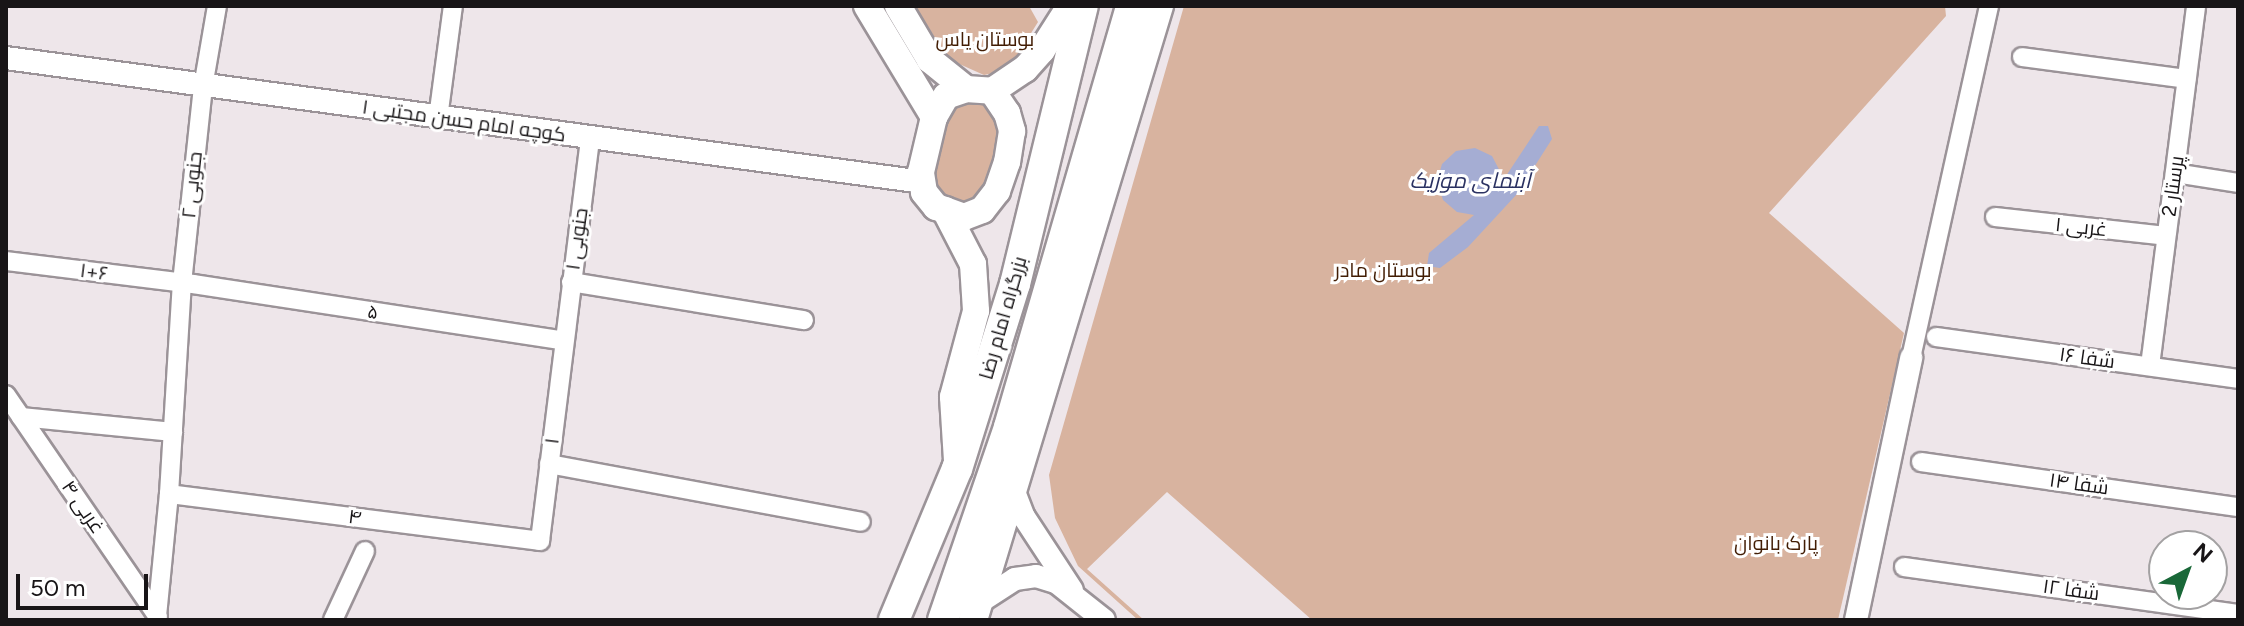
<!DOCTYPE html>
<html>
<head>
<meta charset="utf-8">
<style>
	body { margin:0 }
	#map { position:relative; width:2244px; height:626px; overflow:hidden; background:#eee6ea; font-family:Figtree,Cairo,sans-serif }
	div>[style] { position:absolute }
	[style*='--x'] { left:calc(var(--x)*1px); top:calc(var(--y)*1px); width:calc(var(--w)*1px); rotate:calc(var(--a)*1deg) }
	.green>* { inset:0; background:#d8b39f }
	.water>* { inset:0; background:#a5add3 }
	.roads { filter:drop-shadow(2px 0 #9b9398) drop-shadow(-2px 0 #9b9398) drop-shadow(0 2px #9b9398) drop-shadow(0 -2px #9b9398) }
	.minor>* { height:18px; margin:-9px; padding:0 9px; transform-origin:9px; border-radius:9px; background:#fff }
	.tertiary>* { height:22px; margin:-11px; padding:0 11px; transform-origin:11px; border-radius:11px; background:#fff }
	.secondary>* { height:26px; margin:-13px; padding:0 13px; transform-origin:13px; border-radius:13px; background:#fff }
	.primary>* { height:28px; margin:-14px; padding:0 14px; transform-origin:14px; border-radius:14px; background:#fff }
	.trunk>* { height:30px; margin:-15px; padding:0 15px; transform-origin:15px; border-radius:15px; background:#fff }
	span { translate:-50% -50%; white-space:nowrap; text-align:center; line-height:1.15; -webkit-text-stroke:6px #fff; paint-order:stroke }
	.park-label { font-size:20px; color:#421d04 }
	.street-label { font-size:20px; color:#181517 }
	.water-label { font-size:22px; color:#2b3262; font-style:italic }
	.frame { position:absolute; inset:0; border:8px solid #181517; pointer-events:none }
	.north { position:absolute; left:2148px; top:530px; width:80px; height:80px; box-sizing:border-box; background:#fff; border:2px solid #a3a1a2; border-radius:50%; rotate:41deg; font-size:22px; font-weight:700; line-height:32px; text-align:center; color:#181517 }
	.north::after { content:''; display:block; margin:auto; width:28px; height:36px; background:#196838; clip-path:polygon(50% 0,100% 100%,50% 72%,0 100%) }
	.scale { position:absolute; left:16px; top:574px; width:132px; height:36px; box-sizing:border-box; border:4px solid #181517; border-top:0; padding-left:10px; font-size:24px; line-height:28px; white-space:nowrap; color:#181517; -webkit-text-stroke:6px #fff; paint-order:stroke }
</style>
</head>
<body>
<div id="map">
	<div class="green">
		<i style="clip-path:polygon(915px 6px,1029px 6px,1038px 22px,1008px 70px,984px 75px,948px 59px)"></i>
		<i style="clip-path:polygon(1184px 6px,1945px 6px,1946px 16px,1769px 213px,1904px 333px,1838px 620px,1312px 620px,1167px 492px,1087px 569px,1144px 620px,1138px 620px,1078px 566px,1055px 518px,1049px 475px)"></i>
		<i style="clip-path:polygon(968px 101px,984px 103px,994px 119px,997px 132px,994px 159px,985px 184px,973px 198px,964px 202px,945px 195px,938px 186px,935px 173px,946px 123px,956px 107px)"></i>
	</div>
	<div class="water">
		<i style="clip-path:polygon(1539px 126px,1548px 126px,1552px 139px,1517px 194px,1468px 247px,1440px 268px,1427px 266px,1429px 253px,1474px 215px,1457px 212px,1443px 200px,1437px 181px,1442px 164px,1456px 151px,1475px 148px,1492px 156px,1504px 179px)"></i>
	</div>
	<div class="roads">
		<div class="minor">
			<i style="--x:2022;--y:57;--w:166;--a:7.6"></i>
			<i style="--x:438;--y:118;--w:113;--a:-82.4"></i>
			<i style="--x:2175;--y:173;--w:64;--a:9"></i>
			<i style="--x:1995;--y:217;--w:172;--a:6.3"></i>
			<i style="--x:6;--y:261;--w:188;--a:7"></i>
			<i style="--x:193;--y:284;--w:375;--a:8.7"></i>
			<i style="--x:571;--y:282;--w:236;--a:9.3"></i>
			<i style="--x:1936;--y:337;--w:305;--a:7.9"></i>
			<i style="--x:1911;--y:358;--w:361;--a:-77.5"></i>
			<i style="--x:2150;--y:366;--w:363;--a:-82.7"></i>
			<i style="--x:6;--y:395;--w:269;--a:55.6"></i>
			<i style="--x:21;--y:417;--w:153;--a:5.6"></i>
			<i style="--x:1921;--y:462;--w:320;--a:8.1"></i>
			<i style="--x:549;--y:464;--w:317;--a:10.5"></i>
			<i style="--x:169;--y:494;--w:374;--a:7.2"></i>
			<i style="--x:540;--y:541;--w:406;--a:-82.9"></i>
			<i style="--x:1904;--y:567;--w:337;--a:8"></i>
			<i style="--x:157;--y:616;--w:123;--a:-84.4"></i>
			<i style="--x:169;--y:494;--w:211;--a:-86.5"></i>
			<i style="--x:182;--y:283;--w:197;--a:-83.9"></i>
			<i style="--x:203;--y:87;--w:82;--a:-80.2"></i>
			<i style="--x:333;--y:620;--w:76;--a:-65.1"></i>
		</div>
		<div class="tertiary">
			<i style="--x:6;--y:58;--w:925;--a:7.7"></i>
			<i style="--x:1013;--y:489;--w:30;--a:69"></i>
			<i style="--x:1024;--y:517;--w:87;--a:56.7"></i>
			<i style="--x:981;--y:601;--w:40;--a:-32.9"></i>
			<i style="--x:1015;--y:579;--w:21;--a:-8"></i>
			<i style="--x:1036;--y:576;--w:21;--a:17"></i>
			<i style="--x:1056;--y:582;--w:61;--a:38.4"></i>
			<i style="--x:1856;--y:620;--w:268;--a:-78.1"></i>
		</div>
		<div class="secondary">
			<i style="--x:867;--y:6;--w:130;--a:58.9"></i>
			<i style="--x:898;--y:6;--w:63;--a:59.3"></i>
			<i style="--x:930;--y:60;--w:46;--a:38.9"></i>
			<i style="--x:966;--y:89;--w:26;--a:4"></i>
			<i style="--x:992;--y:91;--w:27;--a:56"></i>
			<i style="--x:1007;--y:113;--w:19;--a:74"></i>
			<i style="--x:1012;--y:131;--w:31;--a:99"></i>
			<i style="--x:1007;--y:162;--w:31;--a:109"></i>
			<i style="--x:997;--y:191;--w:24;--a:128"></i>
			<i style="--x:982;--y:210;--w:19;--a:159"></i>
			<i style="--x:964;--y:217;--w:30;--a:-160"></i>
			<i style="--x:936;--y:207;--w:19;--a:-129"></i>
			<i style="--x:924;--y:192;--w:20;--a:-99"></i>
			<i style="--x:921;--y:172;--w:57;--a:-76.7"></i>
			<i style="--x:934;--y:117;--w:24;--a:-60"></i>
			<i style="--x:946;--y:96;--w:21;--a:-19"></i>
			<i style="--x:992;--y:91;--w:40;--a:-34"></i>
			<i style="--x:1025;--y:69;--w:25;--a:-48"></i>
			<i style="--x:1042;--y:50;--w:52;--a:-57.5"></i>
			<i style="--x:945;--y:210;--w:61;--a:62.6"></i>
			<i style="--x:973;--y:264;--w:47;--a:86.3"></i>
			<i style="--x:976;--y:311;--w:89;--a:105"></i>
			<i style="--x:953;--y:397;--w:63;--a:86.4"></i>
		</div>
		<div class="primary">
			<i style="--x:973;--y:620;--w:642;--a:-73.15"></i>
		</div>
		<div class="trunk">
			<i style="--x:894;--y:620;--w:164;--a:-67.4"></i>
			<i style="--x:957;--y:469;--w:194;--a:-72.6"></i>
			<i style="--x:1015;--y:284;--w:286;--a:-76.3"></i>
			<i style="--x:943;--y:620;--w:204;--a:-71.1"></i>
			<i style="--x:1009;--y:427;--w:438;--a:-73.8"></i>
		</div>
	</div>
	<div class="park-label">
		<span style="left:985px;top:39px">بوستان یاس</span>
		<span style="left:1383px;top:270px">بوستان مادر</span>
		<span style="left:1776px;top:543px">پارک بانوان</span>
	</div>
	<div class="street-label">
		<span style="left:464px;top:121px;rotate:8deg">کوچه امام حسن مجتبی ۱</span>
		<span style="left:192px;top:185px;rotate:-84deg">۲ جنوبی</span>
		<span style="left:2173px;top:186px;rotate:-82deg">پرستار 2</span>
		<span style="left:2081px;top:227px;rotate:6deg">۱ غربی</span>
		<span style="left:577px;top:239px;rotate:-82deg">۱ جنوبی</span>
		<span style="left:94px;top:272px;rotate:7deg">۱+۶</span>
		<span style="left:373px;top:312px;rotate:9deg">۵</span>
		<span style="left:1003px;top:318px;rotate:-74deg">بزرگراه امام رضا</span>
		<span style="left:2087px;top:358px;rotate:8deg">شفا ۱۶</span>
		<span style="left:552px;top:441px;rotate:-83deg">۱‍</span>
		<span style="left:2079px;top:484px;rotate:8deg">شفا ۱۴</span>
		<span style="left:83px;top:507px;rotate:56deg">۴ غربی</span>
		<span style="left:355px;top:517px;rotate:7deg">۴</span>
		<span style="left:2071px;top:590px;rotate:8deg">شفا ۱۲</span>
	</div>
	<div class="water-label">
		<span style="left:1470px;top:181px">آبنمای موزیک</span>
	</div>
	<div class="frame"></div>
	<div class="north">N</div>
	<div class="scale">50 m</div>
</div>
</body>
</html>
